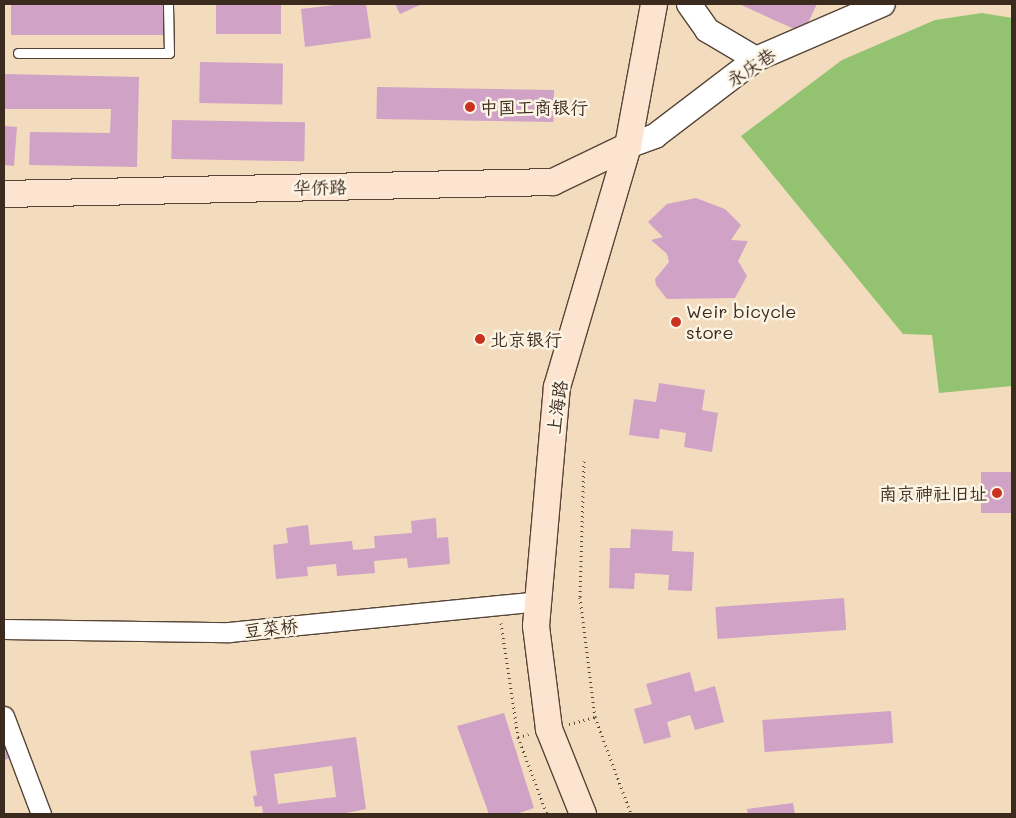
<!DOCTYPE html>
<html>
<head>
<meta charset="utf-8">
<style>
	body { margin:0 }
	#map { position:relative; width:1016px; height:818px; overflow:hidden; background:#f2dcbd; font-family:Mali,"LXGW WenKai TC",sans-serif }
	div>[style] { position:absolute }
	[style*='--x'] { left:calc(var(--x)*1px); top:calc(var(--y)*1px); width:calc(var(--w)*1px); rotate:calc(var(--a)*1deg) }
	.green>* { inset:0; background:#93c271 }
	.building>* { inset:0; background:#d0a2c6; transform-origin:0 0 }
	.path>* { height:3px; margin-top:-1.5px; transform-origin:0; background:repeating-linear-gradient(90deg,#564536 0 1px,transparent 0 5px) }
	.roads { filter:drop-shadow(1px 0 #564536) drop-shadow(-1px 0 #564536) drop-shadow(0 1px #564536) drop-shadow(0 -1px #564536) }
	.service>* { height:9px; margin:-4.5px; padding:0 4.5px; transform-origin:4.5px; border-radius:4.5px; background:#fff }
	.minor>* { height:19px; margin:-9.5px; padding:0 9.5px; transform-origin:9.5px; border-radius:9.5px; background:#fff }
	.tertiary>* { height:24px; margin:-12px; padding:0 12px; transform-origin:12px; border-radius:12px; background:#fff }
	.secondary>* { height:26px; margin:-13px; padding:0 13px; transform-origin:13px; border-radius:13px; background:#fde4d0 }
	.dots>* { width:14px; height:14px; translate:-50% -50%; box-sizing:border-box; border:2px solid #fcf5e5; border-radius:50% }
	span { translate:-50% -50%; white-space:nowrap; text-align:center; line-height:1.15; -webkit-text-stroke:5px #fcf5e5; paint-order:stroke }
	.street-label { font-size:18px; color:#3b2a1e }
	.poi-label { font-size:18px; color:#3b2a1e }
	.left { translate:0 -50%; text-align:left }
	.right { translate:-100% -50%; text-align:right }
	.frame { position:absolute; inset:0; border:5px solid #3b2a1e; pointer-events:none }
</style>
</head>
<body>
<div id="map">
	<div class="green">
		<i style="clip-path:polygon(982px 13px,1012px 18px,1012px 386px,939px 393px,932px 335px,903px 334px,741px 136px,842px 60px,935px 20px)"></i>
	</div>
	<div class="building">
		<i style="left:11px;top:4px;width:153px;height:31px"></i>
		<i style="left:216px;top:4px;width:65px;height:30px"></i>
		<i style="clip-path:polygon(343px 4px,366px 4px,371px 38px,305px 47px,301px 9px)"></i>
		<i style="clip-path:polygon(395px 4px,422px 4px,400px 14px)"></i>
		<i style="clip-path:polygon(739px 4px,817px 4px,803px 33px)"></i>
		<i style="left:200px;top:62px;width:83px;height:41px;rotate:1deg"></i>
		<i style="clip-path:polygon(4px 74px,139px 77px,137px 167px,29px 165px,30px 132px,110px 133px,111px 109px,4px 109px)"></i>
		<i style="left:377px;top:87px;width:177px;height:32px;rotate:1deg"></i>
		<i style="left:172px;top:120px;width:133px;height:39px;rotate:1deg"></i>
		<i style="clip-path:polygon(4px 126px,17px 127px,14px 166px,4px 165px)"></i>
		<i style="clip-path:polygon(696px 198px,725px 209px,741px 225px,731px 240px,748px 241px,738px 261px,747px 276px,735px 298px,667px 299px,656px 285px,655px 279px,669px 262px,667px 254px,651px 240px,663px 237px,648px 222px,667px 204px)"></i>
		<i style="clip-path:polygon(659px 383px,705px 390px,702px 410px,718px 413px,712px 452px,684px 447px,686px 433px,660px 429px,659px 439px,629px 435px,634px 399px,656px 402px)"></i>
		<i style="left:1012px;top:472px;width:41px;height:31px;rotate:90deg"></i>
		<i style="clip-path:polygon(436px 518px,437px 538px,448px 537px,450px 564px,408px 568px,407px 558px,374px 561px,375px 573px,337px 576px,336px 564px,307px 567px,308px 576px,276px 579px,273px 545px,288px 543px,286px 528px,308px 525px,310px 545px,352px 541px,353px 550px,375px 548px,374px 536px,412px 533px,411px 521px)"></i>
		<i style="clip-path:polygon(631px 529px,673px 531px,672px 551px,694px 552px,692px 591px,668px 590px,669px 575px,635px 573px,634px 589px,609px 588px,610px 548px,630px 548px)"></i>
		<i style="left:844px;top:598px;width:32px;height:129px;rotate:86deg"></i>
		<i style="clip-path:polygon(690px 672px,695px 692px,715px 686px,724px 722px,695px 730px,690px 715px,667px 722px,671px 737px,644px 744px,634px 709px,652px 704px,646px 684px)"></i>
		<i style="left:891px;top:711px;width:32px;height:129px;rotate:86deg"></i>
		<i style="clip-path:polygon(504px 713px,534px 808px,516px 814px,489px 814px,457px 726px)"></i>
		<i style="clip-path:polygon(4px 737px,11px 758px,4px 760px)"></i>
		<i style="clip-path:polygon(evenodd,356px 737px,366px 809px,341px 814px,263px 814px,262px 806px,255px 807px,253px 796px,257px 795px,250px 751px,356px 737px,332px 766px,336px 797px,278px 804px,274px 774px,332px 766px)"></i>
		<i style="clip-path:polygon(793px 803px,795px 814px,748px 814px,747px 809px)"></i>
	</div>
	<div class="path">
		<i style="--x:584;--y:461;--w:136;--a:91.7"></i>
		<i style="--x:580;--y:597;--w:121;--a:82.9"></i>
		<i style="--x:595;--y:717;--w:103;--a:69.6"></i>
		<i style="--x:501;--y:623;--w:115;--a:81.5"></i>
		<i style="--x:518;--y:737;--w:82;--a:69.4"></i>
		<i style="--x:569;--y:724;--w:27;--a:-15"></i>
		<i style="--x:518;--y:737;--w:11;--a:-15"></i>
	</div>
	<div class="roads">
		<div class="service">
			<i style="--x:18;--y:53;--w:151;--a:0"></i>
			<i style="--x:169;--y:53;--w:49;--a:-91.2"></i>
		</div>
		<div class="minor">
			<i style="--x:4;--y:629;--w:225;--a:0.8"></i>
			<i style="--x:229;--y:632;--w:311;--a:-5.7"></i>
			<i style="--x:4;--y:716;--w:105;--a:69.3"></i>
		</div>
		<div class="tertiary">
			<i style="--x:689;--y:4;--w:32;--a:55"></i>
			<i style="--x:707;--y:30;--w:57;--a:30.6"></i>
			<i style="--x:628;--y:146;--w:29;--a:-20"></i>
			<i style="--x:655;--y:136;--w:127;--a:-37.3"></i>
			<i style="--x:756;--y:59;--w:138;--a:-23.4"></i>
		</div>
		<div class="secondary">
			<i style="--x:4;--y:194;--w:549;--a:-1.25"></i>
			<i style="--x:553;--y:182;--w:83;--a:-25.6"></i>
			<i style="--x:583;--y:814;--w:92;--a:-111.8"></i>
			<i style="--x:549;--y:729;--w:104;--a:-97.2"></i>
			<i style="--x:536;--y:626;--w:240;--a:-85"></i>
			<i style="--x:557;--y:387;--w:251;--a:-73.6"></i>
			<i style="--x:628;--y:146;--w:144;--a:-79.6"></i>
		</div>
	</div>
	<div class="dots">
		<i style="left:470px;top:107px;background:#c8321e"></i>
		<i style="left:676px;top:322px;background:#c8321e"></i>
		<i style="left:480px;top:339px;background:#c8321e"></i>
		<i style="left:997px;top:493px;background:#c8321e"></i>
	</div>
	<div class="street-label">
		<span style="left:751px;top:67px;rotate:-33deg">永庆巷</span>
		<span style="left:320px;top:187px;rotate:-1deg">华侨路</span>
		<span style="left:557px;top:407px;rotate:-82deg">上海路</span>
		<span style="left:271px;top:628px;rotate:-6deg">豆菜桥</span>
	</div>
	<div class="poi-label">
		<span class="left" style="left:480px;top:107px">中国工商银行</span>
		<span class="left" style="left:686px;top:322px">Weir bicycle<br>store</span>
		<span class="left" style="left:490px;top:339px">北京银行</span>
		<span class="right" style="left:987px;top:493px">南京神社旧址</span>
	</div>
	<div class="frame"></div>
</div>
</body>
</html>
